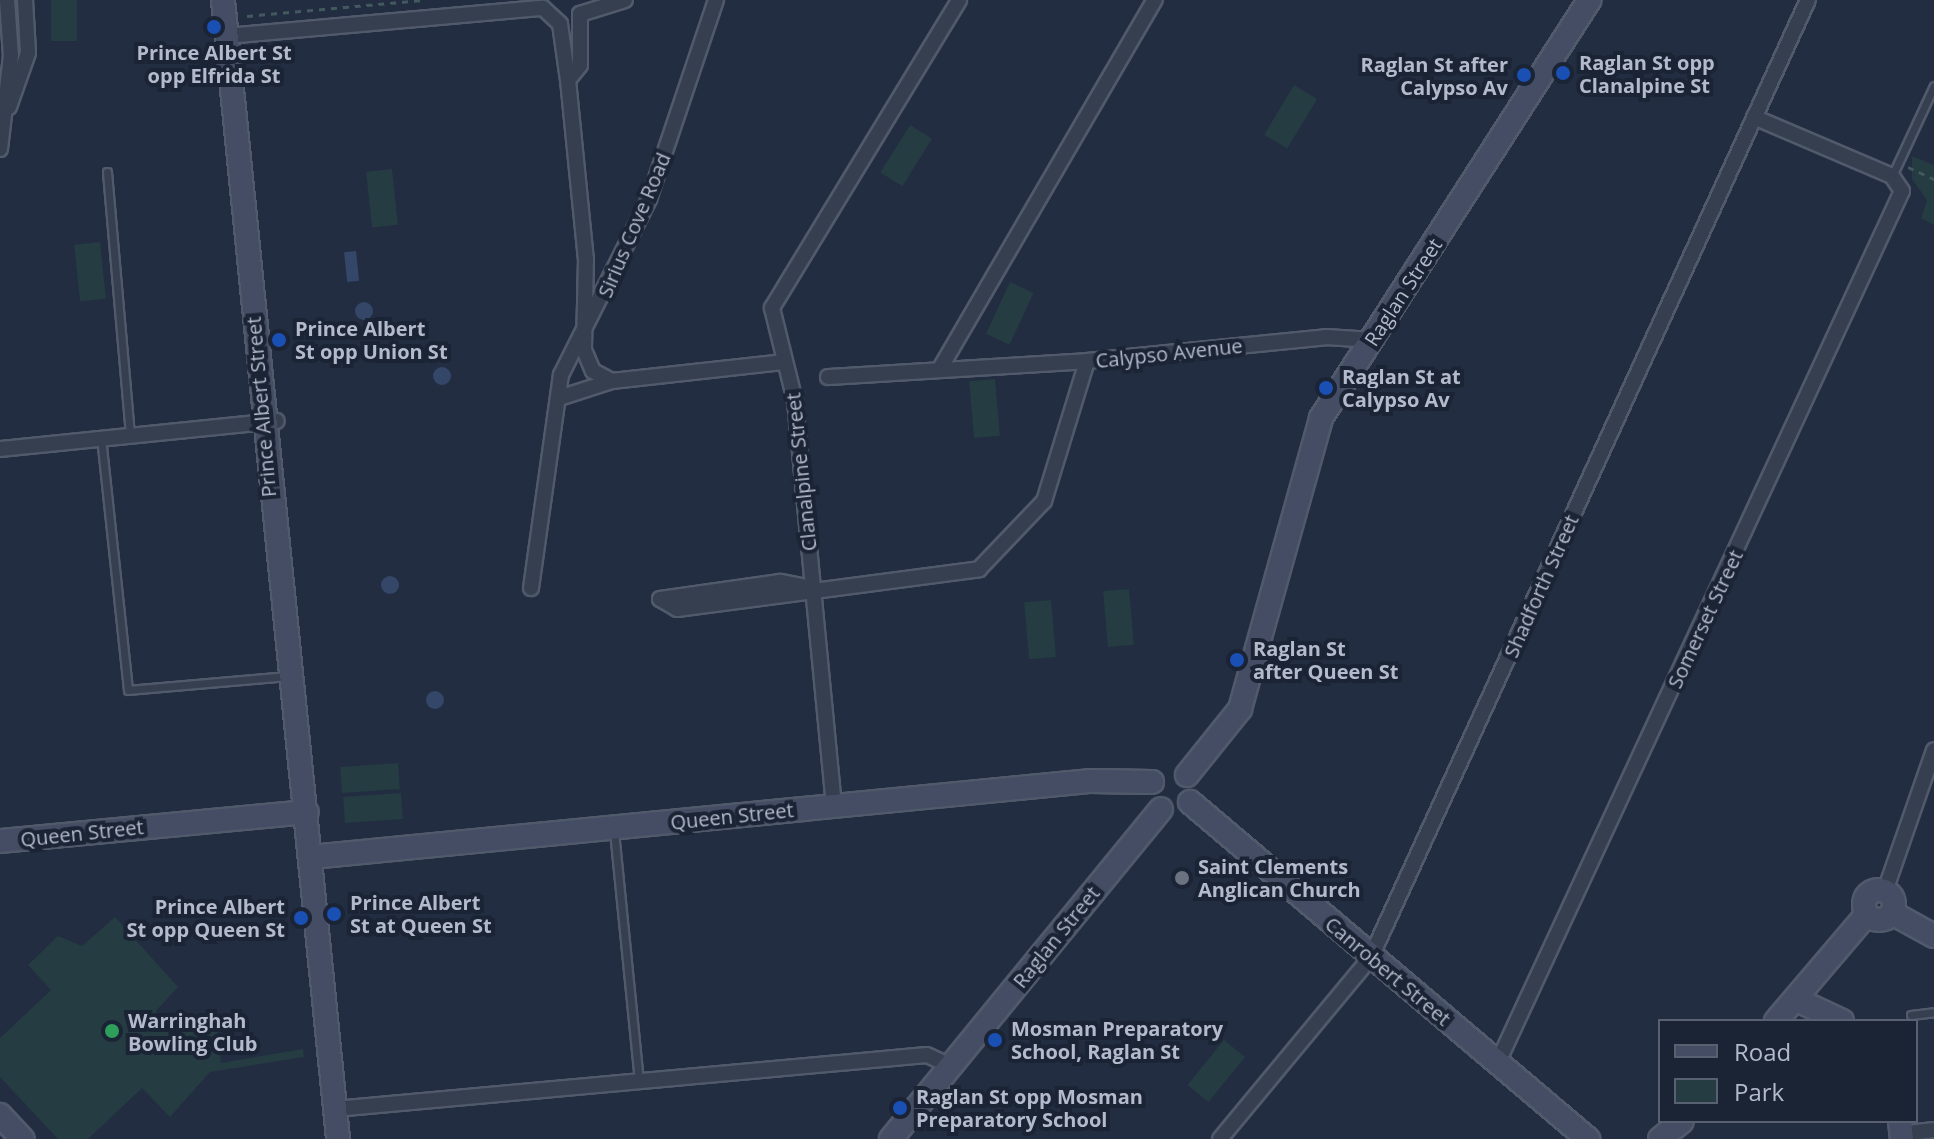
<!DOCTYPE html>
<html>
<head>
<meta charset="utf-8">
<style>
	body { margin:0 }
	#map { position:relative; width:1934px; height:1139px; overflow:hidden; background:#222d41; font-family:"Open Sans",sans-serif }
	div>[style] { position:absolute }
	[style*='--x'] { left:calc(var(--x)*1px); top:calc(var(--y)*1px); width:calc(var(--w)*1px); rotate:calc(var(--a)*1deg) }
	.green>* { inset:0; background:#243c42; transform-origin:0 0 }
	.water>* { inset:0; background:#344769; transform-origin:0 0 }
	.round { border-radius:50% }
	.path>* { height:3px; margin-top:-1.5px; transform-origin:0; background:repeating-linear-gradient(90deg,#42595e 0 6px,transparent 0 12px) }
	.roads { filter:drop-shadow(2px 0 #515a6b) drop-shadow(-2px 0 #515a6b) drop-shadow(0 2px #515a6b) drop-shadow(0 -2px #515a6b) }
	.lane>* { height:7px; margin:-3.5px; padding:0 3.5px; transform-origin:3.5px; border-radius:3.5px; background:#363f50 }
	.street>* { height:14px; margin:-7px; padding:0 7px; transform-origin:7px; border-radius:7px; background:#363f50 }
	.secondary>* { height:22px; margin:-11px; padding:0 11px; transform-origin:11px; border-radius:11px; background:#444d64 }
	.secondary>.ring { margin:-11px; padding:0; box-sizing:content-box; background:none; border:22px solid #444d64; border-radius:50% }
	.dots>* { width:22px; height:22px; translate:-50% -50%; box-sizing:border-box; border:4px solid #1b2435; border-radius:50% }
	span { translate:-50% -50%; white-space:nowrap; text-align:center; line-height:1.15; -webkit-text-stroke:8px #1b2435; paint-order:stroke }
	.poi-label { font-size:20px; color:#b3bacb; font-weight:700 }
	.left { translate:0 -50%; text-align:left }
	.right { translate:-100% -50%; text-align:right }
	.street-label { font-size:20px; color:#b3bacb }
	.legend { position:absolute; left:1658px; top:1019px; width:260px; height:104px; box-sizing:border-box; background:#1b2435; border:2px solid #586071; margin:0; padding:10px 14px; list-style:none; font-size:24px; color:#b3bacb }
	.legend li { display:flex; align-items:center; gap:16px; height:40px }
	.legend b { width:40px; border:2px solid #586071 }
</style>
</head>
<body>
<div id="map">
	<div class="green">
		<i style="left:51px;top:0;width:26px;height:41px"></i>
		<i style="left:1294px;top:85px;width:27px;height:58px;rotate:31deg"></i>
		<i style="left:910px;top:125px;width:26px;height:56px;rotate:32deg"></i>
		<i style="clip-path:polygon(1912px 156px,1934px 165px,1934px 225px,1921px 218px,1927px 200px,1912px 179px)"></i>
		<i style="left:392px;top:169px;width:56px;height:26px;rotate:84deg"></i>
		<i style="left:100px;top:242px;width:57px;height:26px;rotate:84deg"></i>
		<i style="left:1010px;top:282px;width:26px;height:57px;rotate:25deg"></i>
		<i style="left:995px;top:379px;width:57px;height:26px;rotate:85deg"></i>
		<i style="left:1129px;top:589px;width:56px;height:26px;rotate:85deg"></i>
		<i style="left:1051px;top:600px;width:57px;height:27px;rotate:85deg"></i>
		<i style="left:398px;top:763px;width:26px;height:58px;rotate:86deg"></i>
		<i style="left:401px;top:793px;width:26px;height:58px;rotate:86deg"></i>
		<i style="clip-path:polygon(115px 917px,178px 987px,155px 1012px,178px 1025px,216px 1021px,221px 1063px,303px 1049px,304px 1057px,210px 1072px,170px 1117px,142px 1088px,88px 1139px,58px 1139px,0 1077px,0 1038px,51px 990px,28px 965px,58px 936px,82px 946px)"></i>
		<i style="left:1224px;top:1040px;width:27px;height:58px;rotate:39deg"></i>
	</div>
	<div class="water">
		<i style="left:356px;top:251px;width:30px;height:12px;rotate:84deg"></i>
		<i class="round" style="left:355px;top:302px;width:18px;height:18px"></i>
		<i class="round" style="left:433px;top:367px;width:18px;height:18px"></i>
		<i class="round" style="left:381px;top:576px;width:18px;height:18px"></i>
		<i class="round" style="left:426px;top:691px;width:18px;height:18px"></i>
	</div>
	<div class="path">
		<i style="--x:247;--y:16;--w:176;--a:-5.2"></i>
		<i style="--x:1908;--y:167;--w:29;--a:25"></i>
	</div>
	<div class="roads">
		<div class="lane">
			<i style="--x:107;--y:172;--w:264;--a:85"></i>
			<i style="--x:1892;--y:176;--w:99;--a:-65"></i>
			<i style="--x:101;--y:437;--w:254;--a:83.9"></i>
			<i style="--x:128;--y:690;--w:160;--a:-5"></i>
			<i style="--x:614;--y:831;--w:251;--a:84.3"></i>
			<i style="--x:1911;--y:1015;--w:23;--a:-7"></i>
		</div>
		<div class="street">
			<i style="--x:238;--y:35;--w:306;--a:-5.1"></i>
			<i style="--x:543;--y:8;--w:23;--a:43"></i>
			<i style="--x:560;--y:24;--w:57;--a:81.9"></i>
			<i style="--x:568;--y:80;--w:19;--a:-51"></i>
			<i style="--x:580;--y:65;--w:51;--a:-90"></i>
			<i style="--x:580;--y:14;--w:47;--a:-17.3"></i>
			<i style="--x:568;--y:80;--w:180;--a:84.3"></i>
			<i style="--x:586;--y:259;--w:91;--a:91.3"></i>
			<i style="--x:584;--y:350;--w:23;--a:67"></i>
			<i style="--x:593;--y:371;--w:21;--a:28"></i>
			<i style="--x:612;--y:381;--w:174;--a:-6.3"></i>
			<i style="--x:9;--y:107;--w:57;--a:-70.6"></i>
			<i style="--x:28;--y:53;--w:53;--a:-93.2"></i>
			<i style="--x:0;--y:149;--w:94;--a:-83.3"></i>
			<i style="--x:11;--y:56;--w:56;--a:-94.1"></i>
			<i style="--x:941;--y:367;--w:425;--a:-59.8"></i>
			<i style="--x:828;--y:377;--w:259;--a:-3.5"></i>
			<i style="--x:559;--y:398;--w:56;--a:-17.8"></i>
			<i style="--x:0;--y:449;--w:278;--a:-5.8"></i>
			<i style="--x:531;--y:588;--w:215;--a:-82"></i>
			<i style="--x:561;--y:375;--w:197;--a:-63.4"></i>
			<i style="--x:649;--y:199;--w:210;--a:-71.4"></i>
			<i style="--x:812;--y:588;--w:33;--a:-169"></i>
			<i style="--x:780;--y:582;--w:121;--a:171.9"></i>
			<i style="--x:660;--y:599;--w:20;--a:30"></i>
			<i style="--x:677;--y:609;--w:305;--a:-7.5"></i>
			<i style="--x:979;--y:569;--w:94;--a:-46.3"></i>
			<i style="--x:1044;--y:501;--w:146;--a:-72.9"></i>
			<i style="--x:1087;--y:361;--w:240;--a:-5.7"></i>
			<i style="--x:1326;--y:337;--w:47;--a:3.7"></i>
			<i style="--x:834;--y:806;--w:407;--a:-95.5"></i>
			<i style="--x:795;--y:401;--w:96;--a:-103.9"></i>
			<i style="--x:772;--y:308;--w:360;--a:-58.7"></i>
			<i style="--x:1885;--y:891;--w:149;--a:-70.8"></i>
			<i style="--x:1498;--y:1062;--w:960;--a:-65.12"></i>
			<i style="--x:1902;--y:191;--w:18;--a:-124"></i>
			<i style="--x:1892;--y:176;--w:150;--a:-156.9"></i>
			<i style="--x:335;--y:1109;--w:594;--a:-5.21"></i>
			<i style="--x:927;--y:1055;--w:26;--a:25"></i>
			<i style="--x:1901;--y:1134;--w:33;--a:-7"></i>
			<i style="--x:1220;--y:1139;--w:236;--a:-50.3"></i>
			<i style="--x:1371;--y:957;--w:1052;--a:-65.46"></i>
		</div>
		<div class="secondary">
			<i style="--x:223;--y:0;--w:1145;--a:84.23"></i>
			<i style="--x:1187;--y:775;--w:85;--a:-51.2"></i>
			<i style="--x:1240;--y:709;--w:302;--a:-74.4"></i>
			<i style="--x:1321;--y:418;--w:497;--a:-57.3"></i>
			<i style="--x:1190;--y:802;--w:522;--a:40.26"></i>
			<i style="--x:0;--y:841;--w:308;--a:-5.4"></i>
			<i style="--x:311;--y:857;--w:784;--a:-5.57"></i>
			<i style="--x:1091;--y:781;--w:61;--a:0.9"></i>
			<i class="ring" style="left:1864px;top:890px;width:8px;height:8px"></i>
			<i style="--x:1892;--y:913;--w:48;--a:28.7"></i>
			<i style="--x:1795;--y:999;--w:52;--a:25.1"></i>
			<i style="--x:1776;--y:1021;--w:140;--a:-49.6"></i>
			<i style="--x:0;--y:1115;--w:33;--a:47"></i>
			<i style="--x:1900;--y:1121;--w:18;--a:84"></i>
			<i style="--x:891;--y:1139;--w:426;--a:-50.7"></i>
			<i style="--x:1660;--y:1139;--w:28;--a:-39"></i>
		</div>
	</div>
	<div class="dots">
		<i style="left:214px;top:27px;background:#1a4fb4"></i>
		<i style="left:1563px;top:73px;background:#1a4fb4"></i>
		<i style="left:1524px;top:75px;background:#1a4fb4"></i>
		<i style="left:279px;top:340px;background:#1a4fb4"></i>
		<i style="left:1326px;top:388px;background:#1a4fb4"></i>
		<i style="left:1237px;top:660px;background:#1a4fb4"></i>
		<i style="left:1182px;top:878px;background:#6b7280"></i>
		<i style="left:334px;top:914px;background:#1a4fb4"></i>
		<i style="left:301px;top:918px;background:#1a4fb4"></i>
		<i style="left:112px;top:1031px;background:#2e9e5b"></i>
		<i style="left:995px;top:1040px;background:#1a4fb4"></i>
		<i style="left:900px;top:1108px;background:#1a4fb4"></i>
	</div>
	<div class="poi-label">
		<span style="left:214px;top:64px">Prince Albert St<br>opp Elfrida St</span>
		<span class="left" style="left:1579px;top:74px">Raglan St opp<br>Clanalpine St</span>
		<span class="right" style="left:1508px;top:76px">Raglan St after<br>Calypso Av</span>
		<span class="left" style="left:295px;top:340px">Prince Albert<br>St opp Union St</span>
		<span class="left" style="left:1342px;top:388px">Raglan St at<br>Calypso Av</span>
		<span class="left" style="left:1253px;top:660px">Raglan St<br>after Queen St</span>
		<span class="left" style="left:1198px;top:878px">Saint Clements<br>Anglican Church</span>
		<span class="left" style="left:350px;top:914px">Prince Albert<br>St at Queen St</span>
		<span class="right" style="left:285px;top:918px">Prince Albert<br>St opp Queen St</span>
		<span class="left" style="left:128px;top:1032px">Warringhah<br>Bowling Club</span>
		<span class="left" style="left:1011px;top:1040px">Mosman Preparatory<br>School, Raglan St</span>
		<span class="left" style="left:916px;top:1108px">Raglan St opp Mosman<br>Preparatory School</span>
	</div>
	<div class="street-label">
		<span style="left:634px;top:225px;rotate:-67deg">Sirius Cove Road</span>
		<span style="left:1403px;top:292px;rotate:-57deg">Raglan Street</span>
		<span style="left:1169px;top:353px;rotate:-6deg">Calypso Avenue</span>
		<span style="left:261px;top:407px;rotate:-95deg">Prince Albert Street</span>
		<span style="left:801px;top:472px;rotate:-96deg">Clanalpine Street</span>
		<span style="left:1541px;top:586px;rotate:-66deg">Shadforth Street</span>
		<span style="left:1705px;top:619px;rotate:-65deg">Somerset Street</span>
		<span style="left:732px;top:816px;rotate:-6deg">Queen Street</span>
		<span style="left:82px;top:833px;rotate:-6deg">Queen Street</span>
		<span style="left:1056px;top:937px;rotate:-51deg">Raglan Street</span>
		<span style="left:1388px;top:971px;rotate:40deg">Canrobert Street</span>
	</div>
	<ul class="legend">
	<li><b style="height:10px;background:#444d64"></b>Road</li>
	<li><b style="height:22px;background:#243c42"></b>Park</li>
	</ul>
</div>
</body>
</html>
